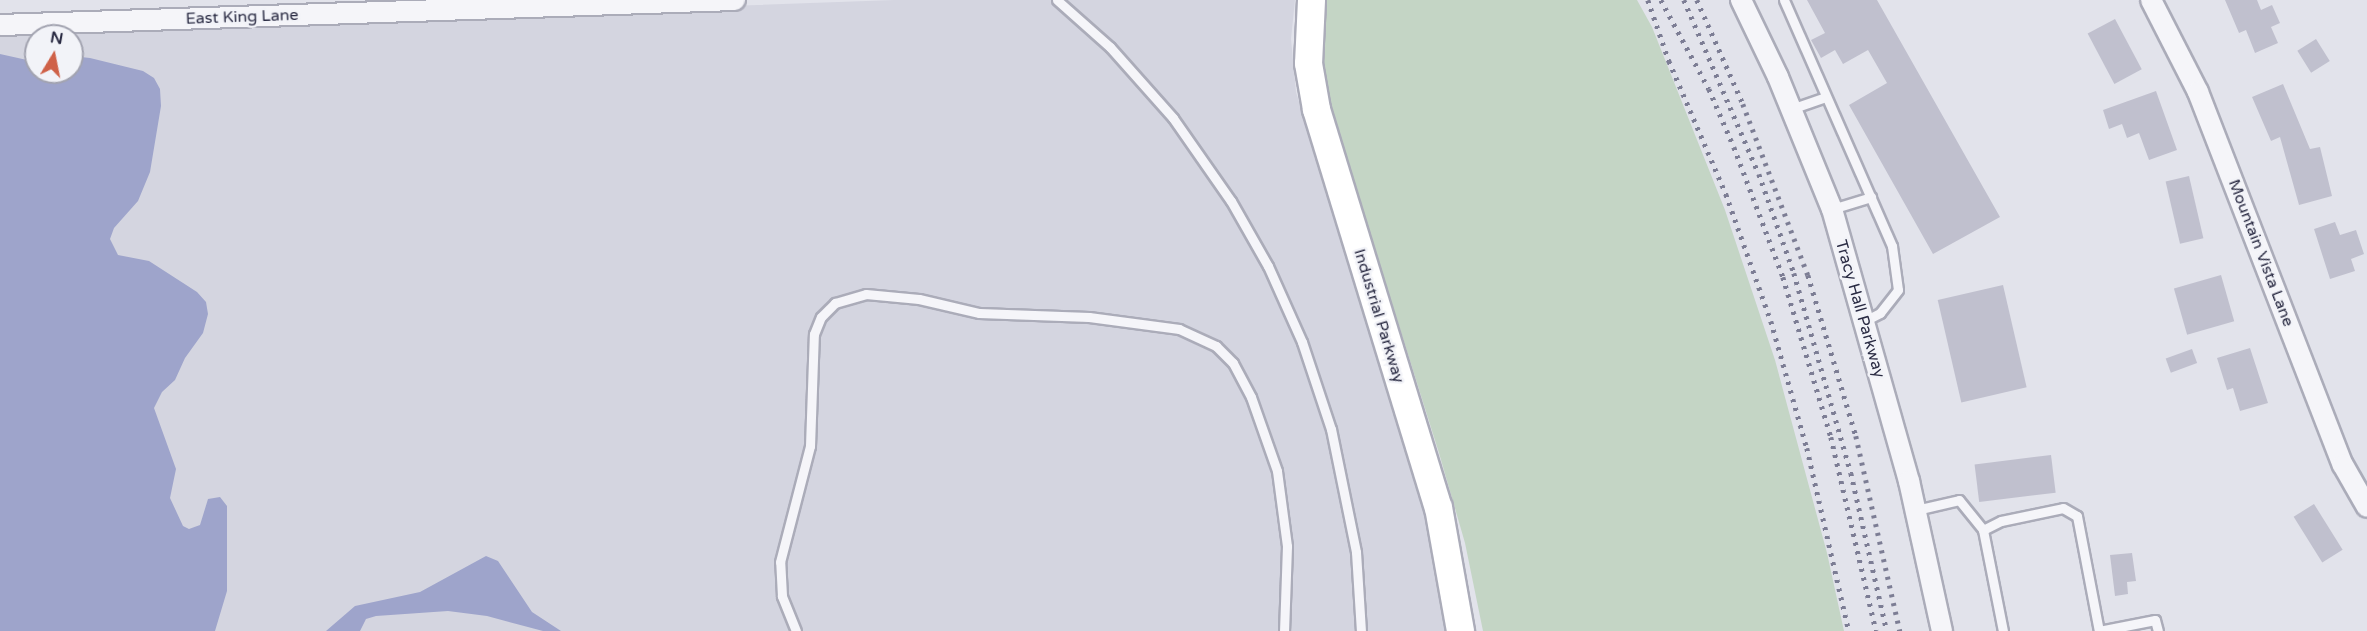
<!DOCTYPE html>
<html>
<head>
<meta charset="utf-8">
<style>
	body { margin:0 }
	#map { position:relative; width:2367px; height:631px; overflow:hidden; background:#e2e3eb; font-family:"Varela Round",sans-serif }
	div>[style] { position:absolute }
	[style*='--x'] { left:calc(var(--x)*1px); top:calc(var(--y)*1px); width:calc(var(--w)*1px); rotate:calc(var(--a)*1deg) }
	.built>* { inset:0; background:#d4d5e0 }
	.green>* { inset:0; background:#c4d5c5 }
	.water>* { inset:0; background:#9ea4cb }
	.building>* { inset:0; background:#c0c0ce; transform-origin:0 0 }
	.roads { filter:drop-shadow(2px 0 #abacb9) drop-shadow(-2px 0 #abacb9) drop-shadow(0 2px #abacb9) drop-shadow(0 -2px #abacb9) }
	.lane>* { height:9px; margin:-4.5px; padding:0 4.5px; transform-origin:4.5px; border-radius:4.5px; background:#f5f5f9 }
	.street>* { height:20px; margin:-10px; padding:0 10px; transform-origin:10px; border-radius:10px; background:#f5f5f9 }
	.secondary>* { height:27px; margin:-13.5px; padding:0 13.5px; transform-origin:13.5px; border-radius:13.5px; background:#fff }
	.rail>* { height:4.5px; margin-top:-2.25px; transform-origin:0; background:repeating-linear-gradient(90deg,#7c7d94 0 3px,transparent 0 9px) }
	span { translate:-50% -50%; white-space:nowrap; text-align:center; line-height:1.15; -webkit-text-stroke:5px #f2f3f8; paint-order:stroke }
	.street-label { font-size:16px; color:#2a2b43 }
	.north { position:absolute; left:24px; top:24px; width:60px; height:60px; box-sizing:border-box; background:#f2f3f8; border:2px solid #a2a3b0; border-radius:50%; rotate:10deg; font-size:16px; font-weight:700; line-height:24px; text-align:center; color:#2a2b43 }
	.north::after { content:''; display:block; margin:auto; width:21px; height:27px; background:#cf6148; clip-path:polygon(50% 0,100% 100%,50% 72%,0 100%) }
</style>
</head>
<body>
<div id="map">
	<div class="built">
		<i style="clip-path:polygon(evenodd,894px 0,1295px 0,1291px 39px,1296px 92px,1429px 530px,1447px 631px,0 631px,0 33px,894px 0,36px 36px,72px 36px,72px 72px,36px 72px,36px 36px)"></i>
	</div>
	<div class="green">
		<i style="clip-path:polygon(1322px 0,1637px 0,1652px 27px,1725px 210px,1775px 360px,1827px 553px,1844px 631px,1483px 631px,1465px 543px,1439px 453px,1325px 90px,1319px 57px)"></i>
	</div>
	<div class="water">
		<i style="clip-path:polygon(0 54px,36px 62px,36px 72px,72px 72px,72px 56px,90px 58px,143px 71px,154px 78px,160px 89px,161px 106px,150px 172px,138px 201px,114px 228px,110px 239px,118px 255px,149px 261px,197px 292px,206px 302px,208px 314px,203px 333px,185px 358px,175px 380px,162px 392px,154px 408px,176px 469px,170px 498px,183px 526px,189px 529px,200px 525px,208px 499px,220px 497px,227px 506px,227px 591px,215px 631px,0 631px)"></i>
		<i style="clip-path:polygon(486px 556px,498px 561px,532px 612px,561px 631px,543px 631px,487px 616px,448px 611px,376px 616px,366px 619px,360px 631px,326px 631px,355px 606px,420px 592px)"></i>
	</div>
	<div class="building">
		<i style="clip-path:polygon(1807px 0,1877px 0,2000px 217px,1933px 254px,1849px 105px,1887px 83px,1868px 50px,1843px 64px,1835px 50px,1821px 58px,1811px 40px,1825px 33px)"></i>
		<i style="clip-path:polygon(2225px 0,2257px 0,2261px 10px,2272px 5px,2280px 23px,2271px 27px,2278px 43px,2255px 53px,2246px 30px,2239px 33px)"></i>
		<i style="left:2115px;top:19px;width:57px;height:31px;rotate:62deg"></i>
		<i style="left:2316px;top:39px;width:26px;height:22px;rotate:58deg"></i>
		<i style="clip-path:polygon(2283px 84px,2310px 149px,2320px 147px,2332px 196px,2299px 205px,2280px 137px,2271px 141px,2252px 97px)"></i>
		<i style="clip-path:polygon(2156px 91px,2177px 150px,2149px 160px,2139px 133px,2127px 138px,2122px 124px,2109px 129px,2103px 110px)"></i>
		<i style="left:2189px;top:176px;width:64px;height:24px;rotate:77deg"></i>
		<i style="clip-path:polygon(2335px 222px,2340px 235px,2356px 230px,2364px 254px,2351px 259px,2355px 271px,2330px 279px,2314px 229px)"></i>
		<i style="left:2221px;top:275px;width:48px;height:49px;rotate:74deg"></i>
		<i style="left:2003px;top:285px;width:105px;height:67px;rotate:77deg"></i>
		<i style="clip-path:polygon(2250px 348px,2268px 403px,2240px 411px,2233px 388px,2227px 390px,2217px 358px)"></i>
		<i style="left:2192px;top:349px;width:15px;height:28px;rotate:70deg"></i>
		<i style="left:2051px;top:455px;width:38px;height:77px;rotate:83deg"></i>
		<i style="left:2314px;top:504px;width:54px;height:24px;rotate:58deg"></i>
		<i style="clip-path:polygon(2132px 553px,2136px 581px,2127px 582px,2128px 594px,2115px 596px,2110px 555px)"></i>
	</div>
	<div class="roads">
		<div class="lane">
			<i style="--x:1057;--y:0;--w:71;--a:41.6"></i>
			<i style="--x:1110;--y:47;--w:95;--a:48.4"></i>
			<i style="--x:1173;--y:118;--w:101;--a:55.1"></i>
			<i style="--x:1231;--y:201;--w:75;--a:60.4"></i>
			<i style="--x:1268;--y:266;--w:83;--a:65.9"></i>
			<i style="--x:1302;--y:342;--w:92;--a:71.6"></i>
			<i style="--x:1331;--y:429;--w:126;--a:78.5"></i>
			<i style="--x:1356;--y:552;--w:79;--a:86.4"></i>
			<i style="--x:1784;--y:0;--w:269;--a:66.3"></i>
			<i style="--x:1892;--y:246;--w:44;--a:82.2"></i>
			<i style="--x:1898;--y:290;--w:29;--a:128"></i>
			<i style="--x:1880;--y:313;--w:18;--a:153"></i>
			<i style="--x:1791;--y:109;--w:36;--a:-19"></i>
			<i style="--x:1832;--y:209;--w:41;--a:-17.1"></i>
			<i style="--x:1916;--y:510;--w:44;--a:-13.1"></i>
			<i style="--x:1959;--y:500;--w:38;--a:51"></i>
			<i style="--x:1983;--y:530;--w:103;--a:78.8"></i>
			<i style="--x:1983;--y:530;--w:20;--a:-27"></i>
			<i style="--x:2001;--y:521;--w:63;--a:-11.8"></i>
			<i style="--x:2063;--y:508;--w:16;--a:30"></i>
			<i style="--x:2077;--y:516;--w:117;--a:79.2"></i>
			<i style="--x:796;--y:631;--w:38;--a:-112"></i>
			<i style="--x:782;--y:596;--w:34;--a:-93"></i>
			<i style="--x:780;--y:562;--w:120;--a:-75.5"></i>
			<i style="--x:810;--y:446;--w:112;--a:-88"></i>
			<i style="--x:814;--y:334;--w:18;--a:-68"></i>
			<i style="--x:821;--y:317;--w:20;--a:-45"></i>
			<i style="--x:835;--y:303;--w:32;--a:-16"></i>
			<i style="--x:866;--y:294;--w:53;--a:5.4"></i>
			<i style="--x:919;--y:299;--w:62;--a:13.1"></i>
			<i style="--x:979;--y:313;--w:110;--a:2.1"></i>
			<i style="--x:1089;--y:317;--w:91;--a:7.6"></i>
			<i style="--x:1179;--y:329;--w:41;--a:24.7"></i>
			<i style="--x:1216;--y:346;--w:24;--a:45"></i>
			<i style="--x:1233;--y:363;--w:38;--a:62"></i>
			<i style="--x:1251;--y:397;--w:78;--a:70.6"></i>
			<i style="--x:1277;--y:471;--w:76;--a:82.4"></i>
			<i style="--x:1287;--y:546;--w:85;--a:92"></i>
			<i style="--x:2099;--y:631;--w:57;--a:-11.1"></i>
			<i style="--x:2155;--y:620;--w:11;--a:75"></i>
		</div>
		<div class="street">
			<i style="--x:1741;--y:0;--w:85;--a:64.3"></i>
			<i style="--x:1778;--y:77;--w:143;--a:67.8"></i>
			<i style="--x:1832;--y:209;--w:283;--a:74.2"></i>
			<i style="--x:1909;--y:481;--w:154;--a:77.6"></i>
			<i style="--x:2151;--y:0;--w:103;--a:62.9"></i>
			<i style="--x:2198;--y:92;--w:400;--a:68.8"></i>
			<i style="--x:2343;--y:465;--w:48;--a:60.3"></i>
			<i style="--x:0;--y:25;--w:735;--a:-1.95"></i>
		</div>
		<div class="secondary">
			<i style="--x:1311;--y:0;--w:63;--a:92.7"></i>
			<i style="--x:1308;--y:63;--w:47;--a:80.1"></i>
			<i style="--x:1316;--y:109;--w:416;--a:73"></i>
			<i style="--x:1438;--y:507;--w:126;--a:79.9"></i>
		</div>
	</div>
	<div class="rail">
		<i style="--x:1648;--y:0;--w:65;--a:71"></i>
		<i style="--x:1669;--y:61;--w:145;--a:66.8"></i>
		<i style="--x:1726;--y:194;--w:135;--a:70.5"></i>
		<i style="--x:1771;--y:321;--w:132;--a:74.2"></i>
		<i style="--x:1807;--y:448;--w:188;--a:77.1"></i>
		<i style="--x:1661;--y:0;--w:101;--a:61.7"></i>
		<i style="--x:1709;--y:89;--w:63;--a:66.7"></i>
		<i style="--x:1734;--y:147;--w:139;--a:69.3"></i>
		<i style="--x:1783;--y:277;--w:167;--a:73.3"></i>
		<i style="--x:1831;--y:437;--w:199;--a:76.9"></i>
		<i style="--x:1684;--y:0;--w:189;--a:66.7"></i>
		<i style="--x:1759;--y:174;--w:105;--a:70.5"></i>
		<i style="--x:1794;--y:273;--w:208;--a:74.1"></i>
		<i style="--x:1851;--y:473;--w:162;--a:77.2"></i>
		<i style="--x:1697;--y:0;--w:114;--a:66.1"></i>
		<i style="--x:1743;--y:104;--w:183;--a:69.2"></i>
		<i style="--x:1808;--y:275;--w:168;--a:73.4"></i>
		<i style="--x:1856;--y:436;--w:200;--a:77.3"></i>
	</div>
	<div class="street-label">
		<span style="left:242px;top:17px;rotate:-2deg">East King Lane</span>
		<span style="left:2261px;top:253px;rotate:69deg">Mountain Vista Lane</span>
		<span style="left:1860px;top:309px;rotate:74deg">Tracy Hall Parkway</span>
		<span style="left:1379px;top:316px;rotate:73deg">Industrial Parkway</span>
	</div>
	<div class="north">N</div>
</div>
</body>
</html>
